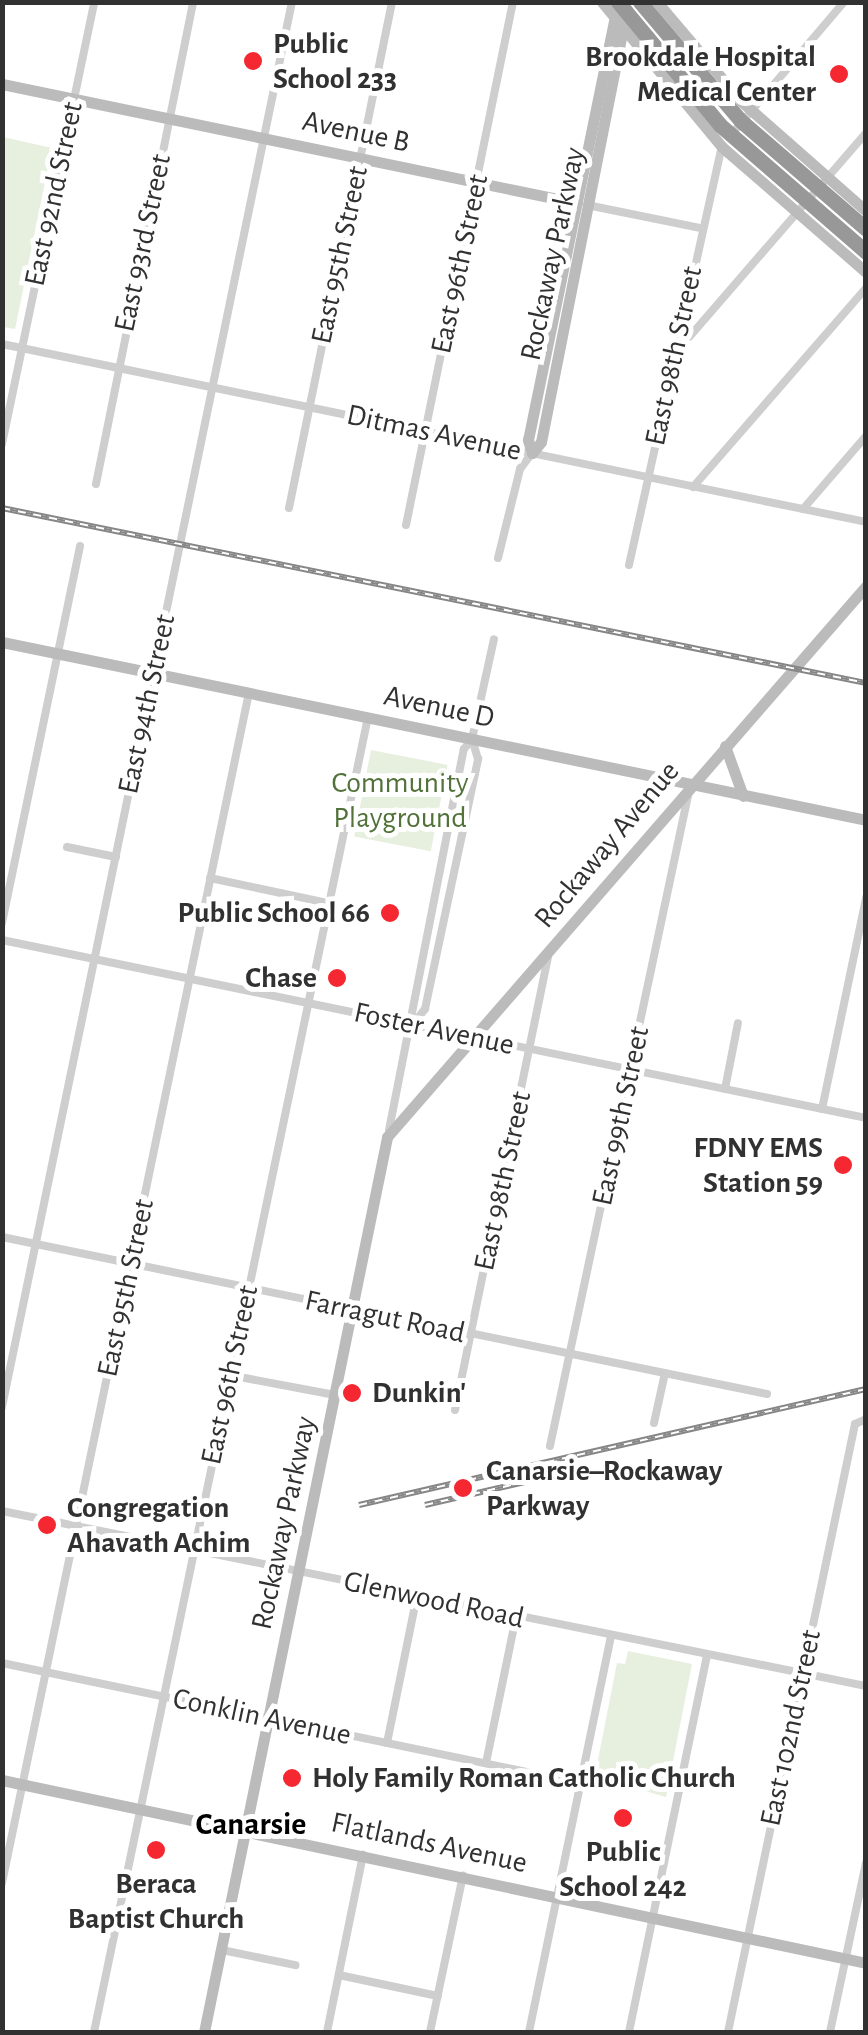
<!DOCTYPE html>
<html>
<head>
<meta charset="utf-8">
<style>
	body { margin:0 }
	#map { position:relative; width:868px; height:2035px; overflow:hidden; background:#fff; font-family:"Alegreya Sans",sans-serif }
	div>[style] { position:absolute }
	[style*='--x'] { left:calc(var(--x)*1px); top:calc(var(--y)*1px); width:calc(var(--w)*1px); rotate:calc(var(--a)*1deg) }
	.green>* { inset:0; background:#e7efdf; transform-origin:0 0 }
	.street>* { height:8px; margin:-4px; padding:0 4px; transform-origin:4px; border-radius:4px; background:#cecece }
	.secondary>* { height:11px; margin:-5.5px; padding:0 5.5px; transform-origin:5.5px; border-radius:5.5px; background:#bbb }
	.highway>* { height:15px; margin:-7.5px; padding:0 7.5px; transform-origin:7.5px; border-radius:7.5px; background:#989898 }
	.rail>* { height:6px; margin-top:-3px; transform-origin:0; background:repeating-linear-gradient(90deg,#fff 0 8px,#868686 0 16px); box-sizing:border-box; border-block:2px solid #868686 }
	.dots>* { width:28px; height:28px; translate:-50% -50%; box-sizing:border-box; border:5px solid #fff; border-radius:50% }
	span { translate:-50% -50%; white-space:nowrap; text-align:center; line-height:1.15; -webkit-text-stroke:10px #fff; paint-order:stroke }
	.poi-label { font-size:30px; color:#313131; font-weight:700 }
	.left { translate:0 -50%; text-align:left }
	.right { translate:-100% -50%; text-align:right }
	.street-label { font-size:30px; color:#313131 }
	.park-label { font-size:30px; color:#52723a }
	.neighbourhood-label { font-size:32px; color:#000; font-weight:700 }
	.frame { position:absolute; inset:0; border:5px solid #313131; pointer-events:none }
</style>
</head>
<body>
<div id="map">
	<div class="green">
		<i style="clip-path:polygon(3px 137px,52px 148px,15px 329px,3px 327px)"></i>
		<i style="left:371px;top:750px;width:78px;height:88px;rotate:11deg"></i>
		<i style="clip-path:polygon(628px 1651px,692px 1664px,666px 1797px,607px 1780px,608px 1772px,596px 1770px,617px 1663px,625px 1664px)"></i>
	</div>
	<div class="street">
		<i style="--x:730;--y:136;--w:176;--a:-49.6"></i>
		<i style="--x:587;--y:205;--w:115;--a:11.5"></i>
		<i style="--x:2;--y:344;--w:882;--a:11.64"></i>
		<i style="--x:678;--y:350;--w:287;--a:-49.1"></i>
		<i style="--x:2;--y:444;--w:451;--a:-78.2"></i>
		<i style="--x:96;--y:484;--w:492;--a:-78.6"></i>
		<i style="--x:693;--y:487;--w:264;--a:-49"></i>
		<i style="--x:289;--y:508;--w:516;--a:-78.49"></i>
		<i style="--x:803;--y:509;--w:96;--a:-49.2"></i>
		<i style="--x:406;--y:525;--w:534;--a:-78.44"></i>
		<i style="--x:498;--y:558;--w:92;--a:-76.1"></i>
		<i style="--x:520;--y:469;--w:20;--a:-53"></i>
		<i style="--x:629;--y:565;--w:428;--a:-77.5"></i>
		<i style="--x:67;--y:847;--w:50;--a:11.5"></i>
		<i style="--x:210;--y:878;--w:121;--a:12"></i>
		<i style="--x:2;--y:923;--w:385;--a:-78.3"></i>
		<i style="--x:2;--y:940;--w:882;--a:11.64"></i>
		<i style="--x:414;--y:1023;--w:18;--a:-52"></i>
		<i style="--x:425;--y:1009;--w:256;--a:-78"></i>
		<i style="--x:478;--y:759;--w:21;--a:-107"></i>
		<i style="--x:725;--y:1089;--w:67;--a:-78.9"></i>
		<i style="--x:822;--y:1109;--w:216;--a:-78.2"></i>
		<i style="--x:389;--y:1130;--w:388;--a:-78.9"></i>
		<i style="--x:464;--y:749;--w:13;--a:-51"></i>
		<i style="--x:472;--y:739;--w:102;--a:-77.6"></i>
		<i style="--x:2;--y:1237;--w:781;--a:11.6"></i>
		<i style="--x:229;--y:1375;--w:108;--a:10.7"></i>
		<i style="--x:2;--y:1407;--w:1435;--a:-78.34"></i>
		<i style="--x:455;--y:1410;--w:464;--a:-78.4"></i>
		<i style="--x:654;--y:1423;--w:51;--a:-77.6"></i>
		<i style="--x:550;--y:1446;--w:670;--a:-78.02"></i>
		<i style="--x:2;--y:1511;--w:882;--a:11.45"></i>
		<i style="--x:2;--y:1663;--w:590;--a:11.73"></i>
		<i style="--x:387;--y:1743;--w:150;--a:-78.5"></i>
		<i style="--x:486;--y:1763;--w:149;--a:-78.4"></i>
		<i style="--x:2;--y:1883;--w:1216;--a:-78.28"></i>
		<i style="--x:222;--y:1950;--w:75;--a:11.6"></i>
		<i style="--x:339;--y:1975;--w:101;--a:12"></i>
		<i style="--x:94;--y:2032;--w:1343;--a:-78.23"></i>
		<i style="--x:327;--y:2032;--w:181;--a:-78.5"></i>
		<i style="--x:430;--y:2032;--w:160;--a:-78.1"></i>
		<i style="--x:529;--y:2032;--w:404;--a:-78.3"></i>
		<i style="--x:629;--y:2032;--w:384;--a:-78.3"></i>
		<i style="--x:728;--y:2032;--w:621;--a:-78.2"></i>
		<i style="--x:855;--y:1424;--w:12;--a:-24"></i>
		<i style="--x:830;--y:2032;--w:173;--a:-78"></i>
	</div>
	<div class="secondary">
		<i style="--x:602;--y:2;--w:188;--a:50.4"></i>
		<i style="--x:722;--y:147;--w:191;--a:41"></i>
		<i style="--x:657;--y:2;--w:131;--a:49.6"></i>
		<i style="--x:742;--y:102;--w:165;--a:41.3"></i>
		<i style="--x:2;--y:84;--w:587;--a:11.69"></i>
		<i style="--x:532;--y:453;--w:14;--a:-51"></i>
		<i style="--x:541;--y:442;--w:441;--a:-78.8"></i>
		<i style="--x:532;--y:453;--w:14;--a:-107"></i>
		<i style="--x:528;--y:440;--w:447;--a:-78.4"></i>
		<i style="--x:2;--y:642;--w:882;--a:11.64"></i>
		<i style="--x:725;--y:746;--w:53;--a:70.2"></i>
		<i style="--x:2;--y:1780;--w:883;--a:11.96"></i>
		<i style="--x:204;--y:2032;--w:914;--a:-78.44"></i>
		<i style="--x:387;--y:1137;--w:730;--a:-49"></i>
	</div>
	<div class="highway">
		<i style="--x:618;--y:2;--w:160;--a:50.3"></i>
		<i style="--x:720;--y:125;--w:194;--a:41"></i>
		<i style="--x:640;--y:2;--w:156;--a:49.7"></i>
		<i style="--x:741;--y:121;--w:165;--a:40.8"></i>
	</div>
	<div class="rail">
		<i style="--x:2;--y:508;--w:882;--a:11.45"></i>
		<i style="--x:359;--y:1505;--w:520;--a:-12.89"></i>
		<i style="--x:425;--y:1505;--w:164;--a:-13"></i>
	</div>
	<div class="dots">
		<i style="left:253px;top:61px;background:#f52731"></i>
		<i style="left:839px;top:74px;background:#f52731"></i>
		<i style="left:390px;top:913px;background:#f52731"></i>
		<i style="left:337px;top:978px;background:#f52731"></i>
		<i style="left:843px;top:1165px;background:#f52731"></i>
		<i style="left:352px;top:1393px;background:#f52731"></i>
		<i style="left:463px;top:1488px;background:#f52731"></i>
		<i style="left:47px;top:1525px;background:#f52731"></i>
		<i style="left:292px;top:1778px;background:#f52731"></i>
		<i style="left:623px;top:1818px;background:#f52731"></i>
		<i style="left:156px;top:1850px;background:#f52731"></i>
	</div>
	<div class="poi-label">
		<span class="left" style="left:273px;top:61px">Public<br>School 233</span>
		<span class="right" style="left:816px;top:74px">Brookdale Hospital<br>Medical Center</span>
		<span class="right" style="left:370px;top:913px">Public School 66</span>
		<span class="right" style="left:317px;top:978px">Chase</span>
		<span class="right" style="left:823px;top:1165px">FDNY EMS<br>Station 59</span>
		<span class="left" style="left:372px;top:1393px">Dunkin'</span>
		<span class="left" style="left:486px;top:1488px">Canarsie–Rockaway<br>Parkway</span>
		<span class="left" style="left:67px;top:1525px">Congregation<br>Ahavath Achim</span>
		<span class="left" style="left:312px;top:1778px">Holy Family Roman Catholic Church</span>
		<span style="left:623px;top:1869px">Public<br>School 242</span>
		<span style="left:156px;top:1901px">Beraca<br>Baptist Church</span>
	</div>
	<div class="street-label">
		<span style="left:356px;top:132px;rotate:12deg">Avenue B</span>
		<span style="left:54px;top:194px;rotate:-78deg">East 92nd Street</span>
		<span style="left:143px;top:243px;rotate:-78deg">East 93rd Street</span>
		<span style="left:553px;top:254px;rotate:-78deg">Rockaway Parkway</span>
		<span style="left:340px;top:255px;rotate:-78deg">East 95th Street</span>
		<span style="left:460px;top:264px;rotate:-78deg">East 96th Street</span>
		<span style="left:674px;top:356px;rotate:-78deg">East 98th Street</span>
		<span style="left:434px;top:433px;rotate:12deg">Ditmas Avenue</span>
		<span style="left:147px;top:704px;rotate:-78deg">East 94th Street</span>
		<span style="left:439px;top:707px;rotate:12deg">Avenue D</span>
		<span style="left:607px;top:845px;rotate:-50deg">Rockaway Avenue</span>
		<span style="left:434px;top:1029px;rotate:12deg">Foster Avenue</span>
		<span style="left:621px;top:1116px;rotate:-78deg">East 99th Street</span>
		<span style="left:503px;top:1181px;rotate:-78deg">East 98th Street</span>
		<span style="left:126px;top:1288px;rotate:-78deg">East 95th Street</span>
		<span style="left:385px;top:1317px;rotate:12deg">Farragut Road</span>
		<span style="left:230px;top:1375px;rotate:-78deg">East 96th Street</span>
		<span style="left:284px;top:1523px;rotate:-78deg">Rockaway Parkway</span>
		<span style="left:434px;top:1600px;rotate:12deg">Glenwood Road</span>
		<span style="left:262px;top:1717px;rotate:12deg">Conklin Avenue</span>
		<span style="left:791px;top:1728px;rotate:-78deg">East 102nd Street</span>
		<span style="left:429px;top:1843px;rotate:12deg">Flatlands Avenue</span>
	</div>
	<div class="park-label">
		<span style="left:400px;top:800px">Community<br>Playground</span>
	</div>
	<div class="neighbourhood-label">
		<span style="left:251px;top:1824px">Canarsie</span>
	</div>
	<div class="frame"></div>
</div>
</body>
</html>
